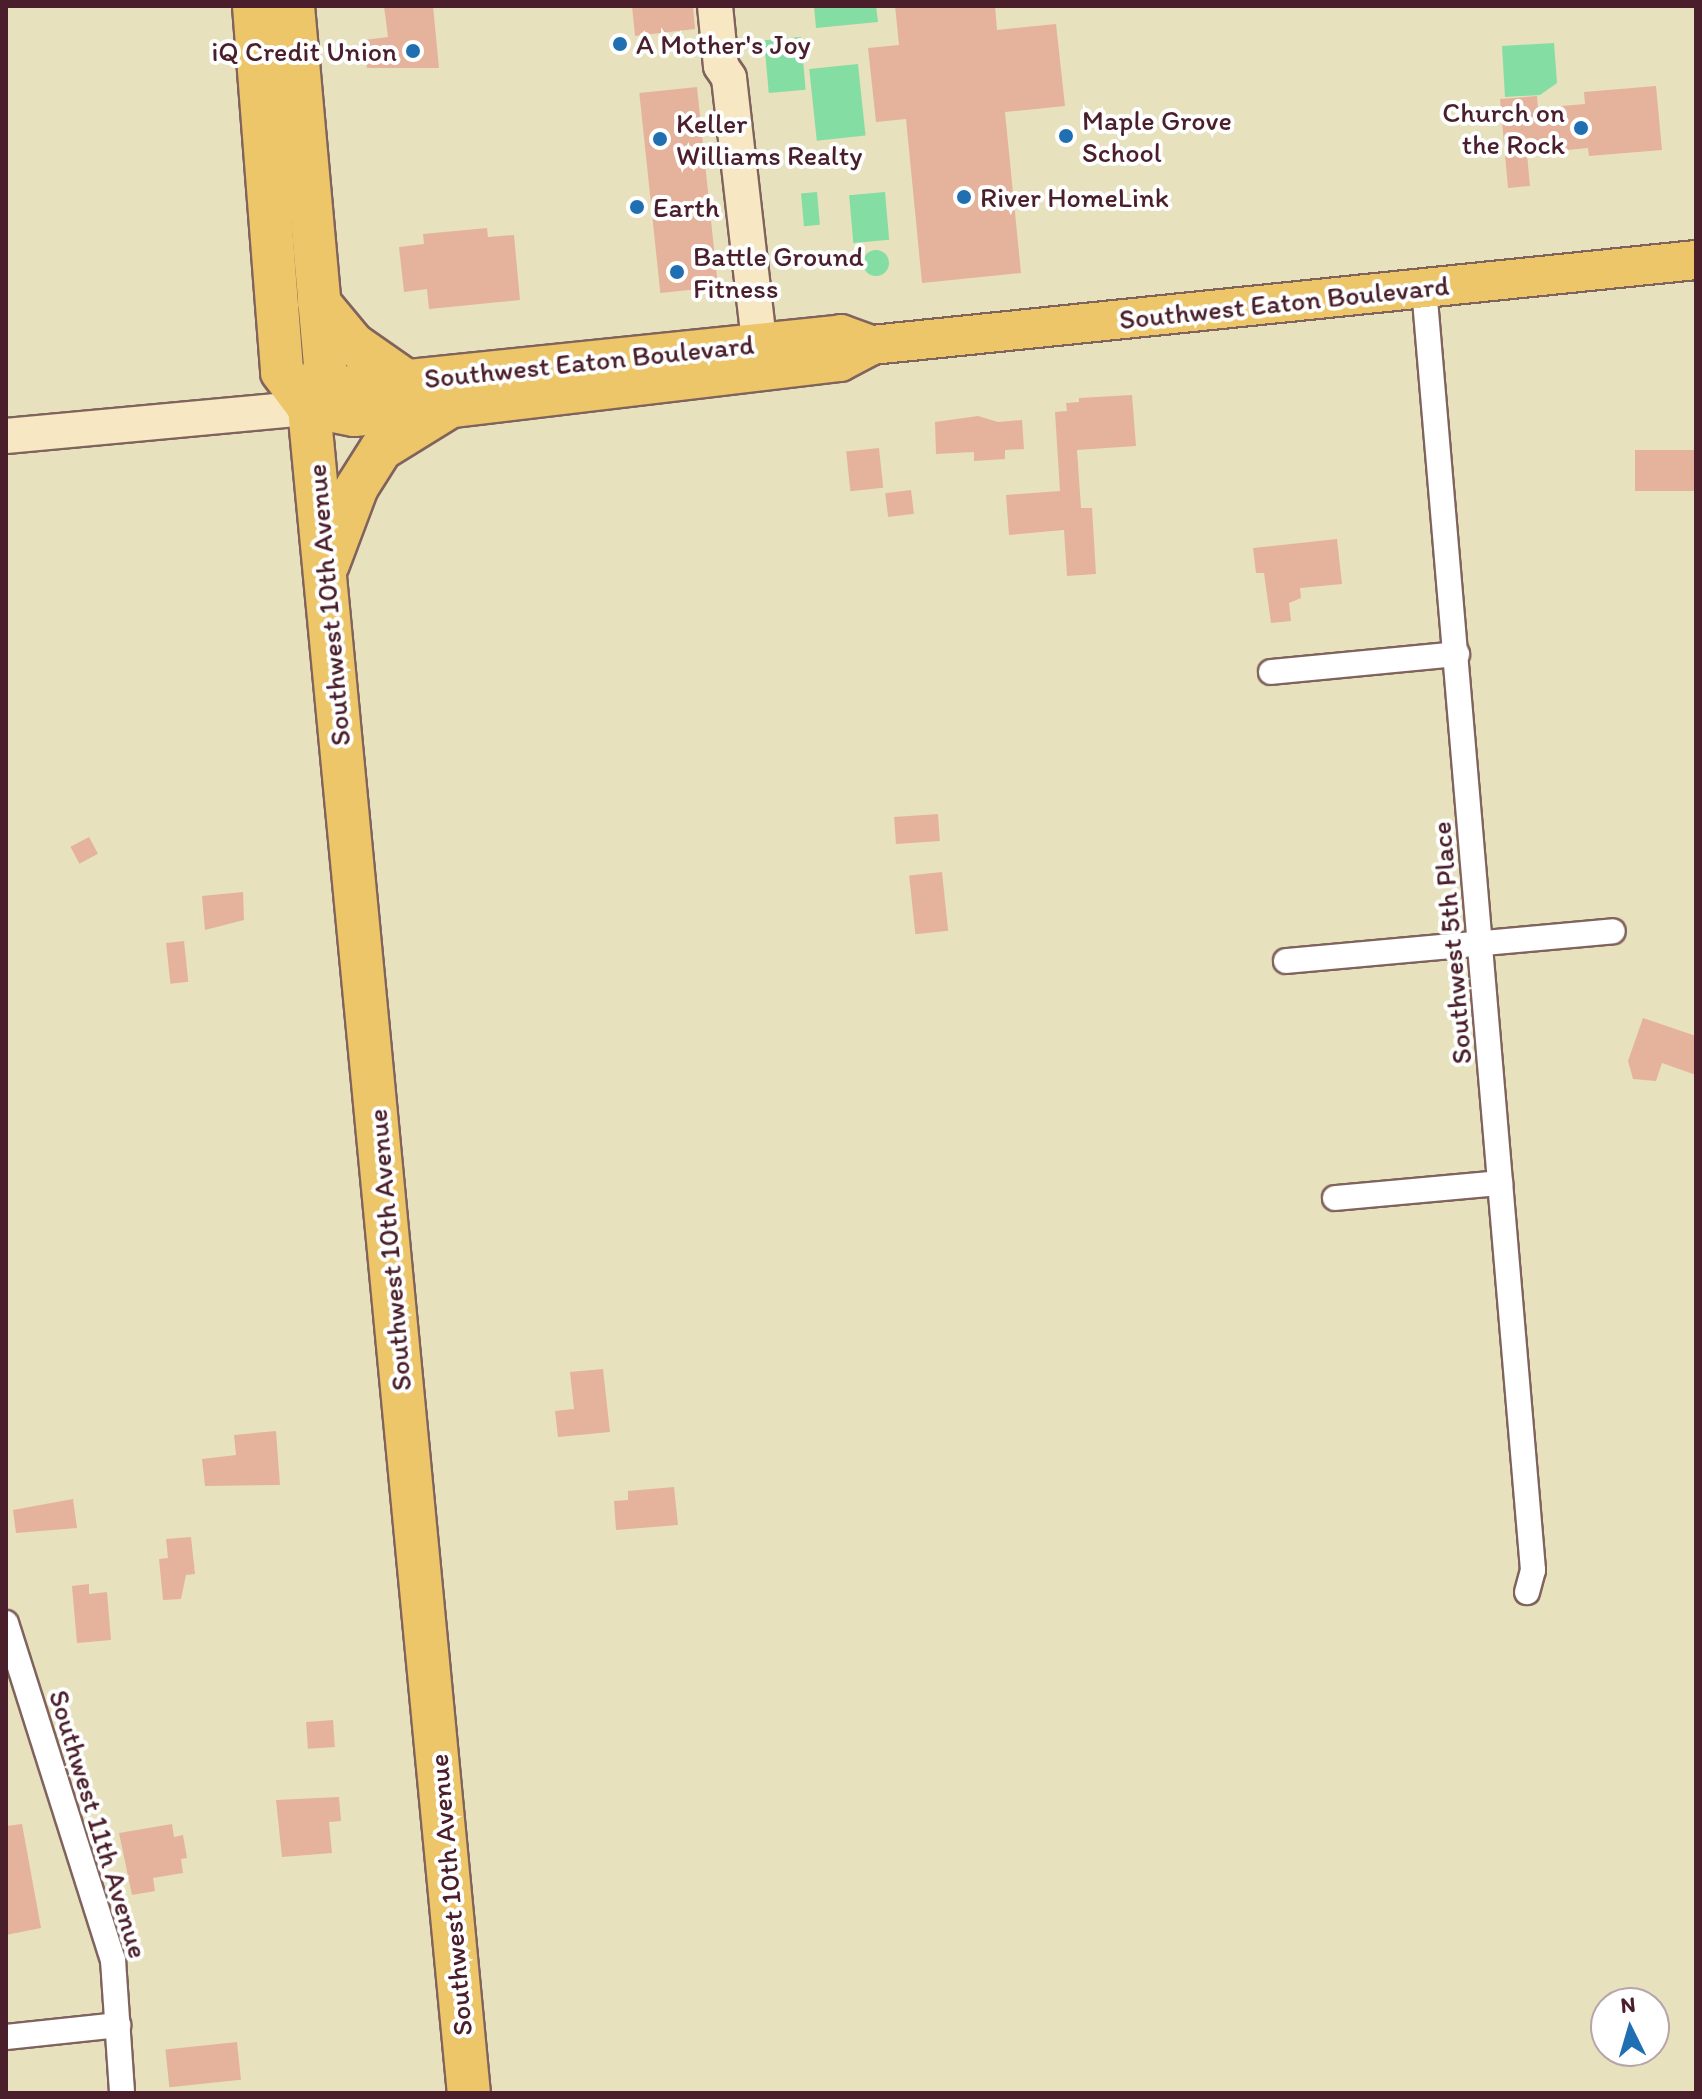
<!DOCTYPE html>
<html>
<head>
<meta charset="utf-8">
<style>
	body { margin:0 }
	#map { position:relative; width:1702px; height:2099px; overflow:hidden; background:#e8e1bd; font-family:Itim,sans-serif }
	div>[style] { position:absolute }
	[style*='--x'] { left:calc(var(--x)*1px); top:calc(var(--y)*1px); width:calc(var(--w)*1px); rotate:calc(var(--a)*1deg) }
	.green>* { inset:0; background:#84dda3; transform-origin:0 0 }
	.round { border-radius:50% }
	.building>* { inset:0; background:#e5b39b; transform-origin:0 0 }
	.roads { filter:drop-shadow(2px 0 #81635e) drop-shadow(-2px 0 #81635e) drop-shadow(0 2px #81635e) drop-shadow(0 -2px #81635e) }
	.street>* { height:24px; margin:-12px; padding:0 12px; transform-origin:12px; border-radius:12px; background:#fff }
	.secondary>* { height:34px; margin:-17px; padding:0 17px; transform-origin:17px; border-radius:17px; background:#f7e8c3 }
	.primary>* { height:38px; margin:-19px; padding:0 19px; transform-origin:19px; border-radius:19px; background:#ecc669 }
	.highway>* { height:42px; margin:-21px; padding:0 21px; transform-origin:21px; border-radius:21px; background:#ecc669 }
	.dots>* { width:22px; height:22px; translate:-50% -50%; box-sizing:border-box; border:4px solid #fff; border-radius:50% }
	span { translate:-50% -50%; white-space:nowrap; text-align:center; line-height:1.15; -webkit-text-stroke:8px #fff; paint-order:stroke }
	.poi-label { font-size:28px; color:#4a1f2b }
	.left { translate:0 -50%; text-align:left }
	.right { translate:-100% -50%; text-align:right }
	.street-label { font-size:28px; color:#4a1f2b }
	.frame { position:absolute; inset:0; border:8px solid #4a1f2b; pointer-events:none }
	.north { position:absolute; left:1590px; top:1987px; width:80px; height:80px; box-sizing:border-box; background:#fff; border:2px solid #b7a5aa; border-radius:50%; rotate:355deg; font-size:22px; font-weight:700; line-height:32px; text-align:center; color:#4a1f2b }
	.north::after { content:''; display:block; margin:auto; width:28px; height:36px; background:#1f6fb2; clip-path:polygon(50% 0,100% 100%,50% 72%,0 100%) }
</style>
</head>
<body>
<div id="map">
	<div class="green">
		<i style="clip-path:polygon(814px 6px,876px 6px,878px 22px,816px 28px)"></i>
		<i style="left:801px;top:37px;width:53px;height:37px;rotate:85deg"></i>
		<i style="clip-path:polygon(1554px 43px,1557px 83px,1540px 95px,1505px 97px,1502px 46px)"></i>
		<i style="left:858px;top:64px;width:72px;height:49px;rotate:84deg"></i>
		<i style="left:817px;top:192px;width:33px;height:16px;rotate:85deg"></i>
		<i style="left:885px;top:192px;width:48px;height:36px;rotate:85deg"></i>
		<i class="round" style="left:863px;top:250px;width:26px;height:26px"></i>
	</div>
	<div class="building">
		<i style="clip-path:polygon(384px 6px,433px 6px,439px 68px,367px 68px,364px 40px,388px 37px)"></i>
		<i style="clip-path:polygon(632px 6px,693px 6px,695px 29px,635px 36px)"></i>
		<i style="clip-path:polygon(895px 6px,995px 6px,997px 30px,1056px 24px,1065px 106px,1005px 112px,1021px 273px,922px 283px,906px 119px,876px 122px,868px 48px,899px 45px)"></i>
		<i style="clip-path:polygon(1656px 86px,1662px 150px,1589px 156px,1588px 148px,1527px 154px,1530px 186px,1508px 188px,1500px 99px,1537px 96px,1538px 108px,1585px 104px,1584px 92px)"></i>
		<i style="left:697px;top:87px;width:201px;height:58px;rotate:84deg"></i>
		<i style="clip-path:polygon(487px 228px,488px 237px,514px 235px,520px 300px,429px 309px,427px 289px,404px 292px,399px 247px,424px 244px,423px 234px)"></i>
		<i style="clip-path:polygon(1132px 395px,1136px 446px,1077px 450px,1081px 508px,1092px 508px,1096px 574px,1067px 576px,1064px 530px,1009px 535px,1006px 495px,1060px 491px,1055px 412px,1067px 411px,1066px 403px,1079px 402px,1079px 398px)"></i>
		<i style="clip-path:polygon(978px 416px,998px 422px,1022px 420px,1024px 449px,1005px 450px,1005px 459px,974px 461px,974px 452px,936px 454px,935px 422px)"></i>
		<i style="left:879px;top:448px;width:40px;height:33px;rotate:84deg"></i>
		<i style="left:1696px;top:450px;width:41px;height:61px;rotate:90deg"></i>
		<i style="left:911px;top:490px;width:24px;height:26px;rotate:83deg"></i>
		<i style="clip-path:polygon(1337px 539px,1342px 584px,1300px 588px,1301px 598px,1289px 603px,1291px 621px,1271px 623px,1264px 573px,1256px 573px,1253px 548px)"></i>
		<i style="left:938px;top:814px;width:27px;height:44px;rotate:86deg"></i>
		<i style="left:89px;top:837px;width:19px;height:21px;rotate:62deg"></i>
		<i style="left:942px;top:872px;width:59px;height:33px;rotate:84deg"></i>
		<i style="clip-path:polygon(243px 892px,244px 920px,205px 930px,202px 896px)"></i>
		<i style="left:184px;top:941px;width:41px;height:18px;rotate:84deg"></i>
		<i style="clip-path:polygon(1643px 1018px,1696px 1036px,1696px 1075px,1662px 1063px,1656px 1081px,1633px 1079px,1628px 1061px)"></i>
		<i style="clip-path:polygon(603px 1369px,610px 1432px,558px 1437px,555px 1411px,574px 1409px,570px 1372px)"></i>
		<i style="clip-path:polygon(276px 1431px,280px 1485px,205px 1486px,202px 1459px,236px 1455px,234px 1435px)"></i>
		<i style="clip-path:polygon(674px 1487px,678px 1525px,616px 1530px,614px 1501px,628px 1500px,628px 1491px)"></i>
		<i style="clip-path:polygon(73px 1499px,77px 1528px,16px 1533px,13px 1510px)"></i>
		<i style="clip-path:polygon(191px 1537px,195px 1574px,186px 1575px,181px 1599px,163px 1600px,159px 1559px,168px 1558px,166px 1539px)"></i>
		<i style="clip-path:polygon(89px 1584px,89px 1594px,107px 1592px,111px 1640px,77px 1643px,72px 1586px)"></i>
		<i style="left:333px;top:1720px;width:27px;height:27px;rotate:86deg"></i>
		<i style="clip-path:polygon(339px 1797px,341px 1821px,329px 1822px,332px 1853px,282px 1857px,276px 1800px)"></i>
		<i style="clip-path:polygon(22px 1824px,41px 1928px,6px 1935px,6px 1826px)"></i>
		<i style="clip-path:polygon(172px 1824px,174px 1837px,183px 1835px,187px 1858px,181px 1859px,183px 1873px,153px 1878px,155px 1891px,132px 1895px,119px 1833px)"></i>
		<i style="left:237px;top:2042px;width:38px;height:72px;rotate:84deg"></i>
	</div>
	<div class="roads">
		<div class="street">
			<i style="--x:1424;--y:288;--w:1287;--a:85.14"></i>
			<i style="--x:1533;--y:1570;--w:23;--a:105"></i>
			<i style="--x:1271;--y:672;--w:187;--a:-5.5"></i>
			<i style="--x:1286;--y:961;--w:328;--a:-5.2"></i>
			<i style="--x:1335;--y:1198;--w:166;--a:-5.2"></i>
			<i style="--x:6;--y:1623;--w:354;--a:72.4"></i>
			<i style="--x:113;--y:1960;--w:133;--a:86.1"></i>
			<i style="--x:6;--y:2037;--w:113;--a:-6.1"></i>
		</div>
		<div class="secondary">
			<i style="--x:715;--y:6;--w:60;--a:84.3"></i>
			<i style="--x:721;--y:66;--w:14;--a:56"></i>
			<i style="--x:729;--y:78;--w:267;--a:83.5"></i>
			<i style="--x:6;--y:436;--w:304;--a:-5.3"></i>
		</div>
		<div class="primary">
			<i style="--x:309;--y:408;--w:46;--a:11.3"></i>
			<i style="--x:354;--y:417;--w:92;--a:-5"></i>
			<i style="--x:446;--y:409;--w:397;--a:-6.8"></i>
			<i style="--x:840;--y:362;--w:36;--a:-28"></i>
			<i style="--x:872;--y:345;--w:828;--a:-5.89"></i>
			<i style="--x:309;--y:408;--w:48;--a:-28.7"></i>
			<i style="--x:351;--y:385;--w:493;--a:-5.9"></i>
			<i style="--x:841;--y:334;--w:33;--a:20"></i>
		</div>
		<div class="highway">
			<i style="--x:254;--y:6;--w:367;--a:85.6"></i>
			<i style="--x:282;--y:372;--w:45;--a:53.1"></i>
			<i style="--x:293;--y:6;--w:362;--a:84.9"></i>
			<i style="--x:325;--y:367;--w:44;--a:111.3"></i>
			<i style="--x:309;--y:408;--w:1693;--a:84.58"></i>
			<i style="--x:319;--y:303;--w:53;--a:50.3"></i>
			<i style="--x:353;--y:344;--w:65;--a:34.9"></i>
			<i style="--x:328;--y:564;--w:82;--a:-69.4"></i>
			<i style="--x:357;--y:487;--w:45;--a:-57.7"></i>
			<i style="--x:381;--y:449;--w:76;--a:-31.6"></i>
		</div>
	</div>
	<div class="dots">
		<i style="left:620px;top:44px;background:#1f6fb2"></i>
		<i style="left:413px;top:51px;background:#1f6fb2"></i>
		<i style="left:1581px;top:128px;background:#1f6fb2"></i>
		<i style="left:1066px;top:136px;background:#1f6fb2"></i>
		<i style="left:660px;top:139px;background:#1f6fb2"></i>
		<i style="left:964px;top:197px;background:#1f6fb2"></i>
		<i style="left:637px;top:207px;background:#1f6fb2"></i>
		<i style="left:677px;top:272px;background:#1f6fb2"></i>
	</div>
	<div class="poi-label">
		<span class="left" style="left:636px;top:44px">A Mother's Joy</span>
		<span class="right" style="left:397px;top:51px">iQ Credit Union</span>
		<span class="right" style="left:1565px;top:128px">Church on<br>the Rock</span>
		<span class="left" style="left:1082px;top:136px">Maple Grove<br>School</span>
		<span class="left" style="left:676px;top:139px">Keller<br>Williams Realty</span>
		<span class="left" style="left:980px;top:197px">River HomeLink</span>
		<span class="left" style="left:653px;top:207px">Earth</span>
		<span class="left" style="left:693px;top:272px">Battle Ground<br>Fitness</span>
	</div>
	<div class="street-label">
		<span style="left:1284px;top:302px;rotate:-6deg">Southwest Eaton Boulevard</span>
		<span style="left:589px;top:361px;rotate:-6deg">Southwest Eaton Boulevard</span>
		<span style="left:328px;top:605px;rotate:-95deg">Southwest 10th Avenue</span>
		<span style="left:1451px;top:943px;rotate:-95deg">Southwest 5th Place</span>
		<span style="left:389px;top:1250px;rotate:-95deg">Southwest 10th Avenue</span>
		<span style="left:99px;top:1824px;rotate:73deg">Southwest 11th Avenue</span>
		<span style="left:450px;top:1895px;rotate:-95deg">Southwest 10th Avenue</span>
	</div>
	<div class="frame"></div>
	<div class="north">N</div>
</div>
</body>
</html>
